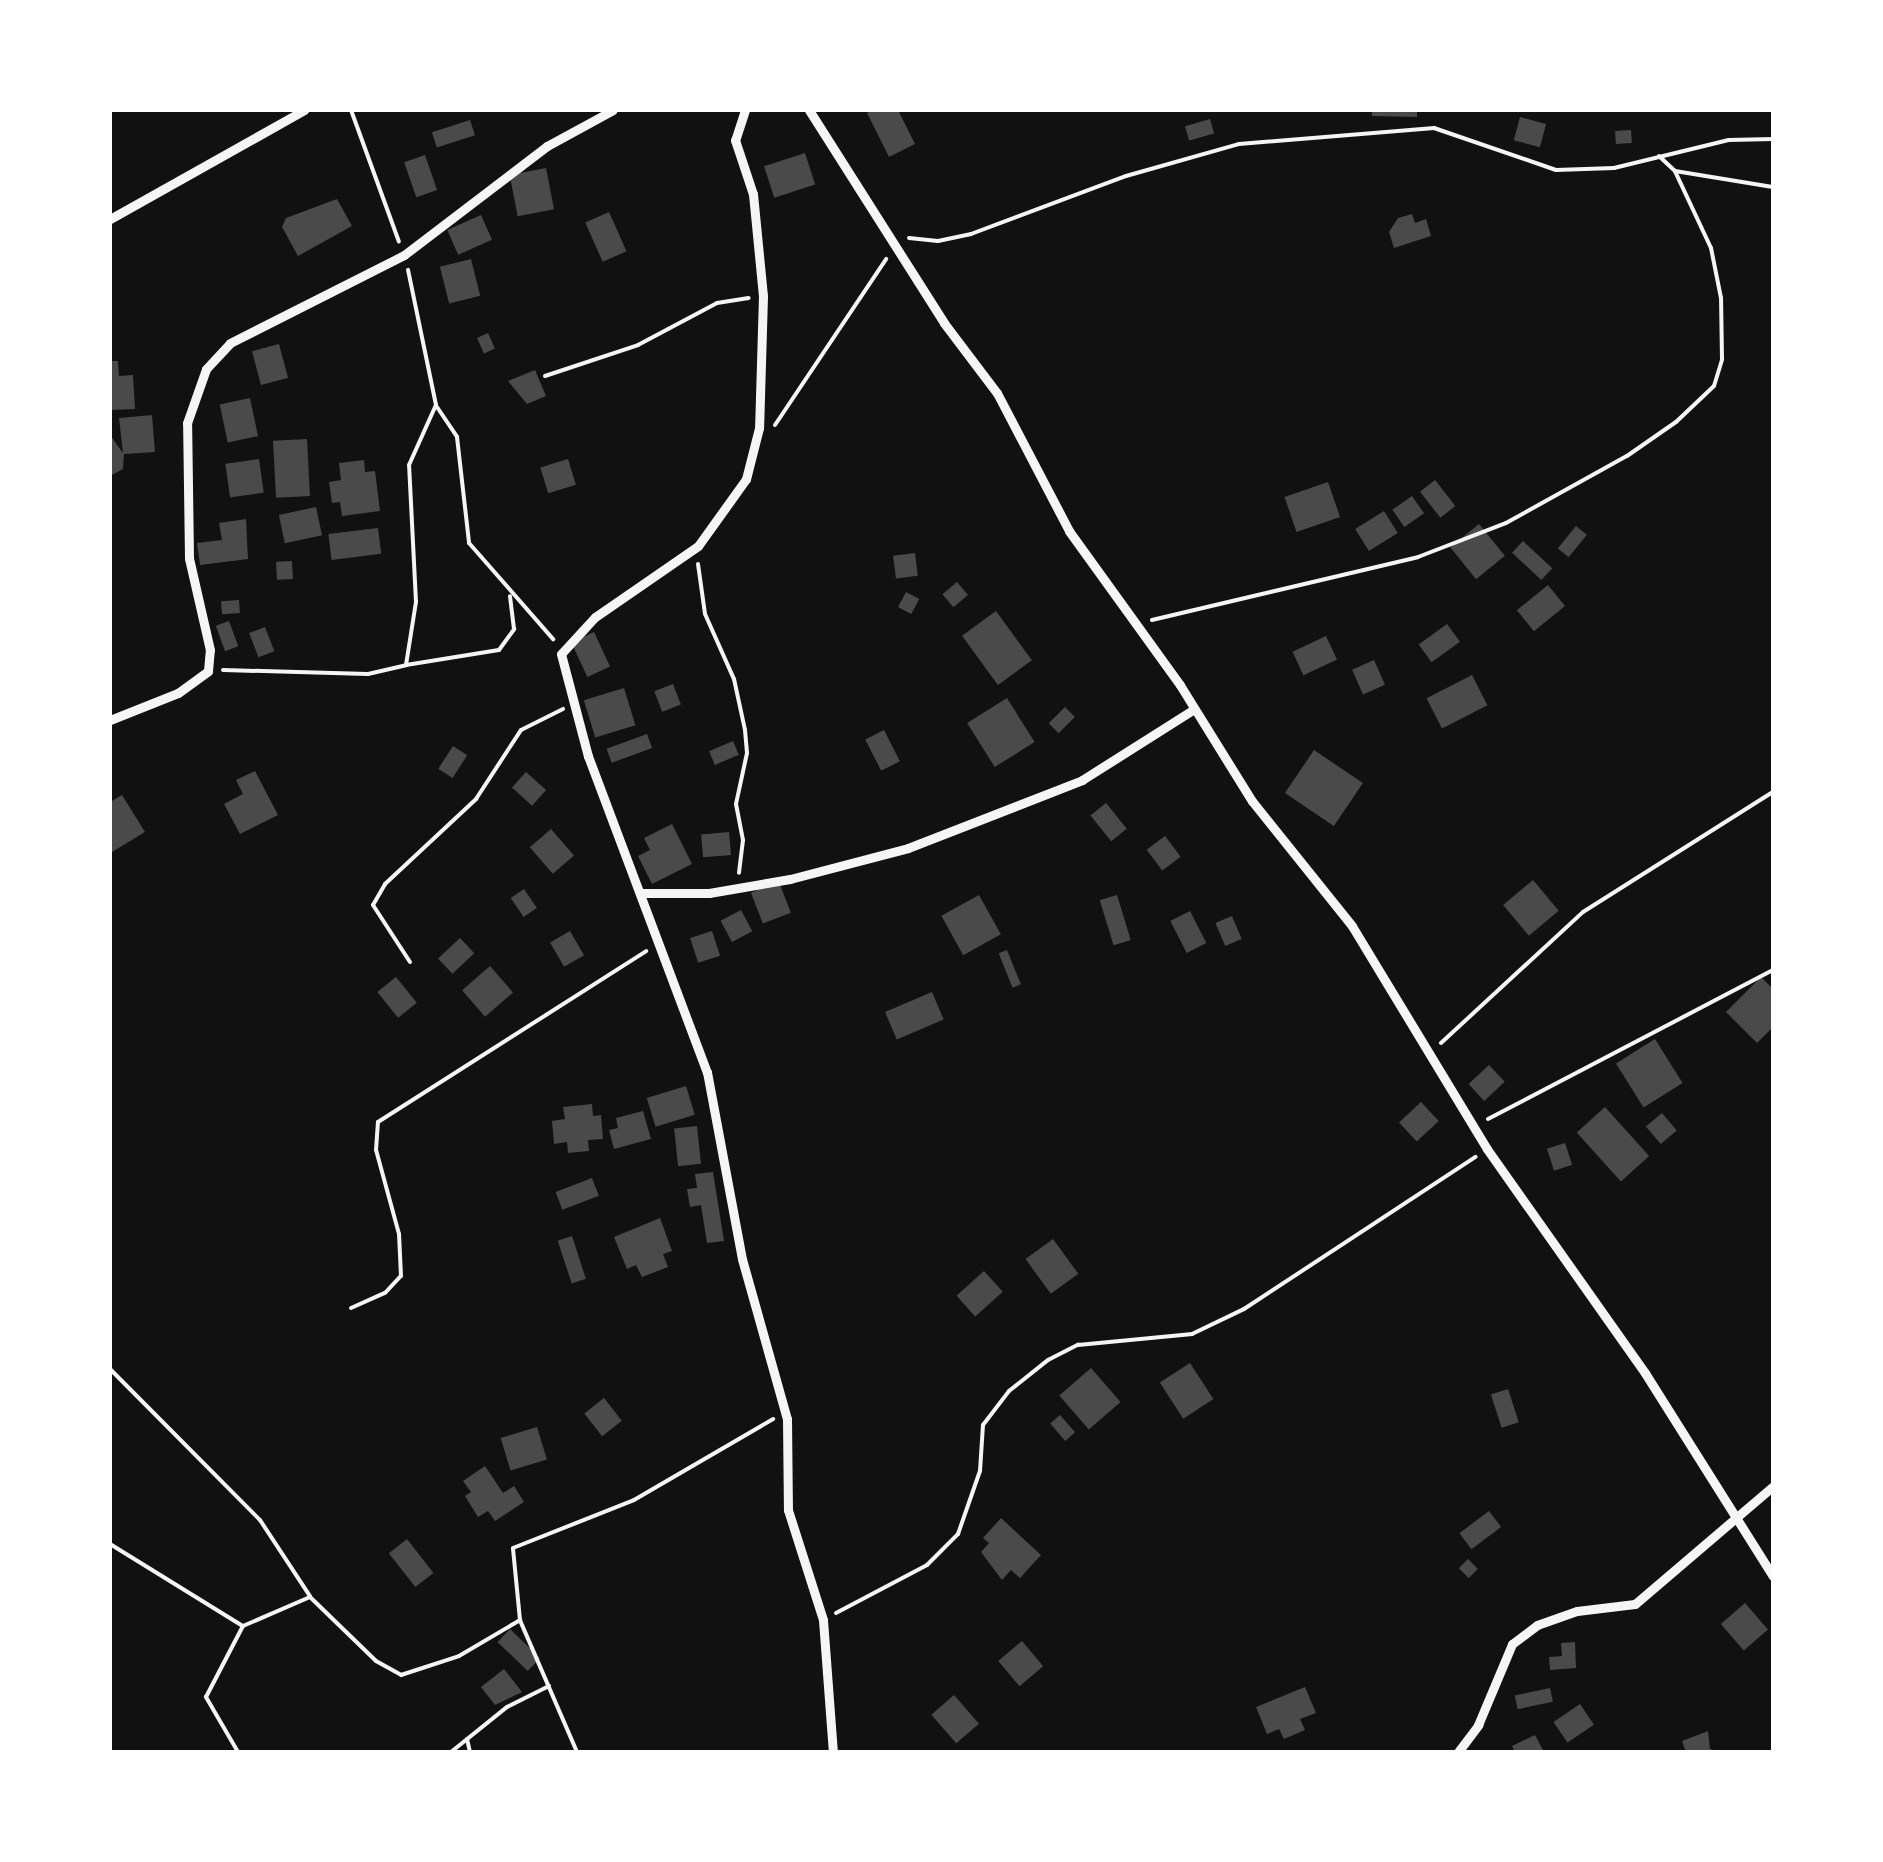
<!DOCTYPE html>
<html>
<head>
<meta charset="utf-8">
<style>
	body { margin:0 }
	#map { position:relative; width:1883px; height:1862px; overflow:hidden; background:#111; font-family:"Fira Sans",sans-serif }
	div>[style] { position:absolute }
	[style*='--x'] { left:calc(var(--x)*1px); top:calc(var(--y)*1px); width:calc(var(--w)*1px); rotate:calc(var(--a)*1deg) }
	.building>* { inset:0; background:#4a4a4a; transform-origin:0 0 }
	.path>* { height:4px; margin:-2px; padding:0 2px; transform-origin:2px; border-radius:2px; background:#f5f5f5 }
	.minor>* { height:9px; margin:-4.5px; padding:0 4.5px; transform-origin:4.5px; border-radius:4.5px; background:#f5f5f5 }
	span { translate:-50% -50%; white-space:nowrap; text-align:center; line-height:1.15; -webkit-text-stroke:10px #fff; paint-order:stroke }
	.frame { position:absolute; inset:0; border:112px solid #fff; pointer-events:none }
</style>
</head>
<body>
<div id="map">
	<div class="building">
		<i style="clip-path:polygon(874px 110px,898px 110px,915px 144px,889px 157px,867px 113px)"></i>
		<i style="clip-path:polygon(1372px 110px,1417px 110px,1417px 117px,1372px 116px)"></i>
		<i style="left:1520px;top:117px;width:27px;height:24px;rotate:15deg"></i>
		<i style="left:1210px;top:119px;width:15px;height:26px;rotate:74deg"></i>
		<i style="left:470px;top:120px;width:16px;height:40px;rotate:72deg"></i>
		<i style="left:1631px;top:130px;width:13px;height:16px;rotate:86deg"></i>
		<i style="left:805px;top:153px;width:33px;height:43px;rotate:72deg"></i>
		<i style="left:425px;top:155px;width:37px;height:22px;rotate:71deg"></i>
		<i style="left:546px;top:168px;width:42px;height:37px;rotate:79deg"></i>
		<i style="clip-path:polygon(337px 199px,352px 226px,298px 256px,282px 227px,286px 218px)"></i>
		<i style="left:609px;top:212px;width:43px;height:26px;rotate:66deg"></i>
		<i style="clip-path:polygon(1412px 214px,1415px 223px,1426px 219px,1431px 236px,1394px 248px,1389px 232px,1398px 218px)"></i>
		<i style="left:481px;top:215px;width:27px;height:37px;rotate:66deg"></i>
		<i style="left:471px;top:259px;width:38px;height:32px;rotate:76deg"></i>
		<i style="left:488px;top:333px;width:17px;height:12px;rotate:66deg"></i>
		<i style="left:279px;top:344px;width:35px;height:28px;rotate:75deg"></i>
		<i style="clip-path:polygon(110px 361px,118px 361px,119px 376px,133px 375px,135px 409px,110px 410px)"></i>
		<i style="clip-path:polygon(535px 370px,546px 396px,527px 404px,508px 381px)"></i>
		<i style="left:250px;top:398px;width:39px;height:31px;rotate:78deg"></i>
		<i style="clip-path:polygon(152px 415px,155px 452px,124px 454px,123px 469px,110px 476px,110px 435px,123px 453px,119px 418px)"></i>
		<i style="left:307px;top:439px;width:57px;height:34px;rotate:87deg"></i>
		<i style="left:259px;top:459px;width:34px;height:34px;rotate:82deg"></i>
		<i style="left:568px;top:459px;width:27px;height:29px;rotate:73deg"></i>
		<i style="clip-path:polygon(364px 460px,365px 472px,375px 471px,380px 511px,342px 516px,340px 502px,332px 503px,329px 482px,341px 480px,339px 463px)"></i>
		<i style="left:1435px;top:480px;width:33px;height:19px;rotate:52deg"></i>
		<i style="left:1328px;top:482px;width:37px;height:46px;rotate:71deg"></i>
		<i style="left:1412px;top:496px;width:21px;height:24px;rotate:55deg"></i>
		<i style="left:316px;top:507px;width:29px;height:38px;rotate:78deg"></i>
		<i style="left:1384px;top:511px;width:26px;height:34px;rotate:58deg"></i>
		<i style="clip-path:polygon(246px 519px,248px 559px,200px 565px,197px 543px,222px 540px,219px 523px)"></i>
		<i style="left:1479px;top:524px;width:41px;height:37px;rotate:51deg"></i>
		<i style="left:1576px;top:526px;width:14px;height:29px;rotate:39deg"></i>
		<i style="left:378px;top:528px;width:26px;height:50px;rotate:83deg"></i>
		<i style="left:1523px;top:541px;width:40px;height:16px;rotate:43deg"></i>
		<i style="left:915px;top:553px;width:23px;height:22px;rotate:83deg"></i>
		<i style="left:292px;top:561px;width:18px;height:16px;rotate:87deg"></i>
		<i style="left:957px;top:582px;width:17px;height:19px;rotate:50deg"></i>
		<i style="left:1548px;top:585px;width:27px;height:40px;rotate:51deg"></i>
		<i style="left:906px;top:592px;width:15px;height:17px;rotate:28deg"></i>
		<i style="left:239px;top:600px;width:13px;height:18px;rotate:86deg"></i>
		<i style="left:996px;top:611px;width:61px;height:42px;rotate:54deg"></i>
		<i style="left:229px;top:621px;width:27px;height:14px;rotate:70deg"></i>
		<i style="left:1447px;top:624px;width:22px;height:35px;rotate:54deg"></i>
		<i style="left:265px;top:627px;width:26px;height:17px;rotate:69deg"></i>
		<i style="left:594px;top:632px;width:38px;height:25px;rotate:65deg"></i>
		<i style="left:1326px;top:636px;width:26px;height:37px;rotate:65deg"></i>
		<i style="left:1374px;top:660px;width:27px;height:24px;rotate:66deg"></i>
		<i style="left:1472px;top:675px;width:34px;height:51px;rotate:63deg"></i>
		<i style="left:673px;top:684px;width:22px;height:20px;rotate:69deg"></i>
		<i style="left:624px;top:688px;width:39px;height:42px;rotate:73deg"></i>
		<i style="left:1007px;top:698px;width:52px;height:47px;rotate:58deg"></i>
		<i style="left:1065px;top:707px;width:14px;height:23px;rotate:45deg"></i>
		<i style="left:884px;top:730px;width:35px;height:21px;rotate:63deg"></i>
		<i style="left:647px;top:734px;width:15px;height:43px;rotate:70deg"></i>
		<i style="left:733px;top:741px;width:15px;height:26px;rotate:67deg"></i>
		<i style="left:453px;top:746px;width:17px;height:27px;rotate:33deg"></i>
		<i style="left:1314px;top:750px;width:59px;height:52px;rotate:34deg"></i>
		<i style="clip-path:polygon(255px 771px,278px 815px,240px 834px,224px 804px,243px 794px,236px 780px)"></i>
		<i style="left:526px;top:772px;width:27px;height:21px;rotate:42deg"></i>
		<i style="clip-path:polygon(122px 795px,145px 832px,112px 852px,110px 802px)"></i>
		<i style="left:1106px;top:803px;width:33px;height:20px;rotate:51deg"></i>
		<i style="clip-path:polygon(672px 824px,692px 864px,652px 884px,638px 856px,650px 850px,644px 838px)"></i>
		<i style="left:551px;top:829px;width:35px;height:28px;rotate:49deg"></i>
		<i style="left:729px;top:832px;width:23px;height:28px;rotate:85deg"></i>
		<i style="left:1165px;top:836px;width:26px;height:23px;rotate:53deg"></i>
		<i style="left:1533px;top:880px;width:40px;height:39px;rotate:50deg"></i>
		<i style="left:779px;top:882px;width:33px;height:30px;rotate:69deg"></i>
		<i style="left:524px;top:889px;width:23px;height:16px;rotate:56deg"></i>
		<i style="left:979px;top:895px;width:45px;height:43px;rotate:61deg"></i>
		<i style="left:1117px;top:895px;width:47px;height:18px;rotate:73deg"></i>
		<i style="left:741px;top:910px;width:24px;height:23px;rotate:62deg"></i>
		<i style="left:1190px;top:911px;width:36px;height:22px;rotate:63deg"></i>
		<i style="left:1232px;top:916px;width:25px;height:18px;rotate:67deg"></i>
		<i style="left:570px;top:931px;width:28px;height:23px;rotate:60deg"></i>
		<i style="left:712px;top:931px;width:26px;height:23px;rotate:72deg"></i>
		<i style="left:460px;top:938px;width:21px;height:30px;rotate:47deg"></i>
		<i style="left:1007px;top:950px;width:37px;height:9px;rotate:68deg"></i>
		<i style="left:490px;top:966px;width:35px;height:37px;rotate:49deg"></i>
		<i style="left:396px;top:977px;width:33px;height:24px;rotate:51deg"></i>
		<i style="clip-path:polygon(1761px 977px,1773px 989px,1773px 1027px,1757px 1043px,1726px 1012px)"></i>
		<i style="left:932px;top:992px;width:30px;height:51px;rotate:67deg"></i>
		<i style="left:1655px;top:1039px;width:52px;height:46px;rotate:58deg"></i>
		<i style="left:1489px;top:1065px;width:23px;height:28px;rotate:47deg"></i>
		<i style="left:686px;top:1086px;width:30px;height:41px;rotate:73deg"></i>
		<i style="left:1421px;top:1102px;width:26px;height:30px;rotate:47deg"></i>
		<i style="clip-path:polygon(592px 1104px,593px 1116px,601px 1115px,603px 1139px,588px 1140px,589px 1151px,568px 1153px,567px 1142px,554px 1144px,552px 1121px,565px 1119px,563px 1107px)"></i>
		<i style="left:1605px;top:1107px;width:66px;height:38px;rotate:48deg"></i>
		<i style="clip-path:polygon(643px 1111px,651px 1139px,614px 1149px,609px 1130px,618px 1128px,616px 1118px)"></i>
		<i style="left:1662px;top:1113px;width:23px;height:21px;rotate:50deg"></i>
		<i style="left:697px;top:1126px;width:38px;height:23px;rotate:84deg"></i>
		<i style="left:1565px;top:1143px;width:23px;height:19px;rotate:72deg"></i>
		<i style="clip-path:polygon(713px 1172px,724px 1241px,707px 1243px,701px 1205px,690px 1207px,687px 1189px,697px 1188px,695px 1174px)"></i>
		<i style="left:592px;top:1178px;width:19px;height:39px;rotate:69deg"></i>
		<i style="clip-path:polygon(660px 1218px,672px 1251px,663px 1254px,668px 1267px,642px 1277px,636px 1265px,627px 1269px,614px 1237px)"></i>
		<i style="left:572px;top:1236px;width:45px;height:15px;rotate:72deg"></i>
		<i style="left:1053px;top:1239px;width:43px;height:34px;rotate:54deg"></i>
		<i style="left:984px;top:1271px;width:28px;height:37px;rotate:48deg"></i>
		<i style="left:1190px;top:1363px;width:43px;height:36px;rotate:57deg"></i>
		<i style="left:1091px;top:1368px;width:45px;height:42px;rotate:49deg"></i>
		<i style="left:1508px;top:1389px;width:35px;height:18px;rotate:72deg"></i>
		<i style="left:604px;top:1398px;width:29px;height:25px;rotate:52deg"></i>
		<i style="left:1060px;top:1415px;width:23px;height:13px;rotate:49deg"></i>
		<i style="left:537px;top:1427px;width:34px;height:38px;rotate:73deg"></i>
		<i style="clip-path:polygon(485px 1466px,503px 1493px,514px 1486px,524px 1502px,495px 1521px,488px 1511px,478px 1517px,465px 1496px,471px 1492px,463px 1481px)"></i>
		<i style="left:1489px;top:1511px;width:20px;height:37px;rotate:53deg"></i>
		<i style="clip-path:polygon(1001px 1518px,1041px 1555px,1020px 1578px,1011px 1570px,1002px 1580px,981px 1552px,989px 1543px,983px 1538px)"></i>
		<i style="left:407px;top:1539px;width:43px;height:23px;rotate:52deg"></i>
		<i style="left:1468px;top:1559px;width:14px;height:13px;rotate:45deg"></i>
		<i style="left:1745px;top:1603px;width:35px;height:32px;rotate:49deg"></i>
		<i style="left:510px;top:1629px;width:42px;height:18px;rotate:44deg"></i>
		<i style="left:1022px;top:1641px;width:33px;height:31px;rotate:50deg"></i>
		<i style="clip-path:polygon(1575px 1642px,1576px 1668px,1550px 1670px,1549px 1657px,1562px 1656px,1561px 1643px)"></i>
		<i style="clip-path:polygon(504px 1669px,522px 1692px,495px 1705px,481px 1687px)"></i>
		<i style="clip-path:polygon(1305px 1687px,1316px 1713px,1300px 1719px,1305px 1730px,1284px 1739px,1279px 1729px,1267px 1734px,1256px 1707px)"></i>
		<i style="left:1550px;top:1688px;width:14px;height:36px;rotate:78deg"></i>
		<i style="left:954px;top:1695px;width:38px;height:30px;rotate:49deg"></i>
		<i style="left:1580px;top:1704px;width:25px;height:32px;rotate:56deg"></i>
		<i style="clip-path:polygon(1708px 1731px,1710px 1749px,1720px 1752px,1686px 1752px,1682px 1741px)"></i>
		<i style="clip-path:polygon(1535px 1735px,1544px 1752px,1515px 1752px,1512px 1746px)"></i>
	</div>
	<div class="path">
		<i style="--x:351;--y:110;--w:140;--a:70"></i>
		<i style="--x:1675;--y:171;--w:99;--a:9.3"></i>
		<i style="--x:909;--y:238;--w:29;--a:6"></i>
		<i style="--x:938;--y:241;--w:34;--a:-12"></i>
		<i style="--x:971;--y:234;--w:165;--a:-20.5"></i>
		<i style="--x:1126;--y:176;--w:117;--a:-15.8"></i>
		<i style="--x:1239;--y:144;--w:196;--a:-4.7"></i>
		<i style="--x:1434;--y:128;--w:129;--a:19"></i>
		<i style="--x:1556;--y:170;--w:58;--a:-2"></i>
		<i style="--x:1614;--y:168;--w:118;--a:-13.7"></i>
		<i style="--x:1729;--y:140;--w:44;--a:-1.3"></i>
		<i style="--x:545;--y:376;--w:98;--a:-18.4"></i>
		<i style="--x:638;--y:345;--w:89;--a:-28"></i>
		<i style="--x:717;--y:303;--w:32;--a:-9"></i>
		<i style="--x:437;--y:407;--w:36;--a:56"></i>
		<i style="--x:457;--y:437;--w:107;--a:83.5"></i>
		<i style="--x:469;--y:543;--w:128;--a:48.8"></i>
		<i style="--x:775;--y:425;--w:200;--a:-56.2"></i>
		<i style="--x:698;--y:564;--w:50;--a:82"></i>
		<i style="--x:705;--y:614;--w:71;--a:66"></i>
		<i style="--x:734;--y:679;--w:52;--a:77.8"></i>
		<i style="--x:745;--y:730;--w:23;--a:85"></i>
		<i style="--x:747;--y:753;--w:52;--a:102.2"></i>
		<i style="--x:736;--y:804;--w:37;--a:79"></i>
		<i style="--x:743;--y:840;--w:33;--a:97"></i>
		<i style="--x:1152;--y:620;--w:273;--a:-13.3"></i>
		<i style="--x:1418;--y:557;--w:94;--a:-21.1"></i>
		<i style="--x:1506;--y:523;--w:138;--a:-29"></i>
		<i style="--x:1627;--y:456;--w:60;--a:-34.8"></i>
		<i style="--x:1676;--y:422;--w:52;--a:-43.5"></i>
		<i style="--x:1714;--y:386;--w:28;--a:-73"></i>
		<i style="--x:1722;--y:359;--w:61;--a:-90.9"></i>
		<i style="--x:1721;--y:298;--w:51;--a:-101.3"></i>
		<i style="--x:1711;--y:248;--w:85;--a:-115.1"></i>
		<i style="--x:1675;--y:171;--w:22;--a:-137"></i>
		<i style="--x:406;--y:665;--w:94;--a:-9.2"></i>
		<i style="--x:499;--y:650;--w:26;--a:-54"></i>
		<i style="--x:514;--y:629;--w:33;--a:-97"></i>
		<i style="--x:223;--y:670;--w:145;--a:1.6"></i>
		<i style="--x:368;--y:674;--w:39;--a:-13"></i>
		<i style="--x:406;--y:665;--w:64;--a:-81"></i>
		<i style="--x:416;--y:602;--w:137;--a:-92.9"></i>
		<i style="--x:409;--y:465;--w:66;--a:-65.8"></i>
		<i style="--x:436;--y:405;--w:138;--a:-101.7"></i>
		<i style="--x:410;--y:962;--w:68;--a:-123"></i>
		<i style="--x:373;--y:905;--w:24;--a:-60"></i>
		<i style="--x:385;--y:884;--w:125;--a:-43"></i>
		<i style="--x:476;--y:799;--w:82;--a:-56.9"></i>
		<i style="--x:521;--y:730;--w:47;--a:-26.6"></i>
		<i style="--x:1441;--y:1043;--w:193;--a:-42.7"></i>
		<i style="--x:1583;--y:912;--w:225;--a:-32.3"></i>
		<i style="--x:1488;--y:1119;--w:322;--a:-27.6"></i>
		<i style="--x:351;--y:1308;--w:37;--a:-24"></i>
		<i style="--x:385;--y:1293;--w:23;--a:-47"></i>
		<i style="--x:401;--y:1276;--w:42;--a:-92.7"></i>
		<i style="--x:399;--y:1234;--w:87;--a:-105.3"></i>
		<i style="--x:376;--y:1150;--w:28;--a:-86"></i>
		<i style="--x:378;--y:1122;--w:318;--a:-32.5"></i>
		<i style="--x:110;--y:1369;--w:213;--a:45.2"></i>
		<i style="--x:260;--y:1520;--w:91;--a:56.7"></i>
		<i style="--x:110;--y:1544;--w:156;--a:31.7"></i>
		<i style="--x:243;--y:1626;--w:73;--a:-23.4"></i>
		<i style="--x:310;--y:1597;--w:92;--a:44.1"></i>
		<i style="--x:376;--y:1661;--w:29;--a:29"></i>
		<i style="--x:401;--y:1675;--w:61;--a:-18.1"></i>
		<i style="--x:459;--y:1656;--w:71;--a:-30.5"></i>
		<i style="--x:836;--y:1613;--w:103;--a:-27.8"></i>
		<i style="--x:927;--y:1565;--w:44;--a:-45"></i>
		<i style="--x:958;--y:1534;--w:67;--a:-70.8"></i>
		<i style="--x:980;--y:1471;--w:46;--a:-86.3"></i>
		<i style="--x:983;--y:1425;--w:43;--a:-52.6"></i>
		<i style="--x:1009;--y:1391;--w:50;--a:-38.5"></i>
		<i style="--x:1048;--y:1360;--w:34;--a:-27"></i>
		<i style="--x:1078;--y:1345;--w:115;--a:-5.5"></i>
		<i style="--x:1192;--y:1334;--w:58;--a:-25.7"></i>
		<i style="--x:1244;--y:1309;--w:277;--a:-33.3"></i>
		<i style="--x:467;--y:1739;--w:13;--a:77"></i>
		<i style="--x:238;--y:1752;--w:64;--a:-120.2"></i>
		<i style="--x:206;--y:1697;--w:80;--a:-62.5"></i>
		<i style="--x:451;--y:1752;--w:72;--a:-38.8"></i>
		<i style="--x:507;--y:1707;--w:47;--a:-26.6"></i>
		<i style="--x:577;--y:1752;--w:144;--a:-113.4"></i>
		<i style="--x:520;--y:1620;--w:72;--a:-95.6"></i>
		<i style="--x:513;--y:1548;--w:130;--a:-21.6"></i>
		<i style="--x:634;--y:1500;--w:161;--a:-30.2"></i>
	</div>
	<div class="minor">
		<i style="--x:745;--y:110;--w:32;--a:108"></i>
		<i style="--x:735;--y:140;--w:57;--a:71.6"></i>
		<i style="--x:753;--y:194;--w:102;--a:84.4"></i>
		<i style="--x:763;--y:296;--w:132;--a:91.7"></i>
		<i style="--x:759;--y:428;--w:53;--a:104.3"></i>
		<i style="--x:746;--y:479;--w:82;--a:125.6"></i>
		<i style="--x:698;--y:546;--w:125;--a:145.4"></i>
		<i style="--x:595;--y:617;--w:50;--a:132.6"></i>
		<i style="--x:561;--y:654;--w:106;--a:75.2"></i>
		<i style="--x:588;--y:756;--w:338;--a:69.4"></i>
		<i style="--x:707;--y:1072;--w:190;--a:79.4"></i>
		<i style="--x:742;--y:1259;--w:166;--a:74.3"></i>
		<i style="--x:787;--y:1419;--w:91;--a:89.4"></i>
		<i style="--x:788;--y:1510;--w:115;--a:72.3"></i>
		<i style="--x:823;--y:1620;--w:132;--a:85.7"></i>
		<i style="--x:809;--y:110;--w:252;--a:57.6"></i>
		<i style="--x:944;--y:323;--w:88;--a:52.9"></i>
		<i style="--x:997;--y:393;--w:156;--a:62.4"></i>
		<i style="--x:1069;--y:531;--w:190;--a:54.2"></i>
		<i style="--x:1180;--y:685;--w:137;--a:58.2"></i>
		<i style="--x:1252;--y:801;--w:160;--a:51.3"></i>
		<i style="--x:1352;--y:926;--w:261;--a:58.8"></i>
		<i style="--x:1487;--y:1149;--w:274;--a:54.8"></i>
		<i style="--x:1645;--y:1373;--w:240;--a:57.8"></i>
		<i style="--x:110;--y:219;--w:223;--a:-29.3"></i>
		<i style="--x:110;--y:720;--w:73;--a:-21.7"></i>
		<i style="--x:178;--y:693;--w:37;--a:-36"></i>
		<i style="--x:208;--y:671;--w:21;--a:-85"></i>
		<i style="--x:210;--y:650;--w:94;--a:-102.9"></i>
		<i style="--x:189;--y:558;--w:135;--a:-90.8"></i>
		<i style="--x:187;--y:423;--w:57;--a:-70.6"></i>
		<i style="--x:206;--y:369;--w:35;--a:-47"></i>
		<i style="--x:230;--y:343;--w:195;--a:-26.8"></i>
		<i style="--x:404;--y:255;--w:180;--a:-37.3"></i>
		<i style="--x:547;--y:146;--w:75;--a:-28.6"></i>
		<i style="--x:643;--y:893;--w:66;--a:0"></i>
		<i style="--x:709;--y:893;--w:82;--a:-9.8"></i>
		<i style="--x:790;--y:879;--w:122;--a:-14.7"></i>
		<i style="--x:908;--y:848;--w:187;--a:-21.3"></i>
		<i style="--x:1082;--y:780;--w:129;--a:-32.3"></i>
		<i style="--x:1458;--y:1752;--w:34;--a:-53"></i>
		<i style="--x:1478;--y:1725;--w:88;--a:-67.2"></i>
		<i style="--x:1512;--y:1644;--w:31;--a:-37"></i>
		<i style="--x:1537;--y:1625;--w:42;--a:-19.3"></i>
		<i style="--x:1577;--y:1611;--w:58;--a:-6.9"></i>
		<i style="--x:1635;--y:1604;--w:182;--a:-40.5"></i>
	</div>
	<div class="frame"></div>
</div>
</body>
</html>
